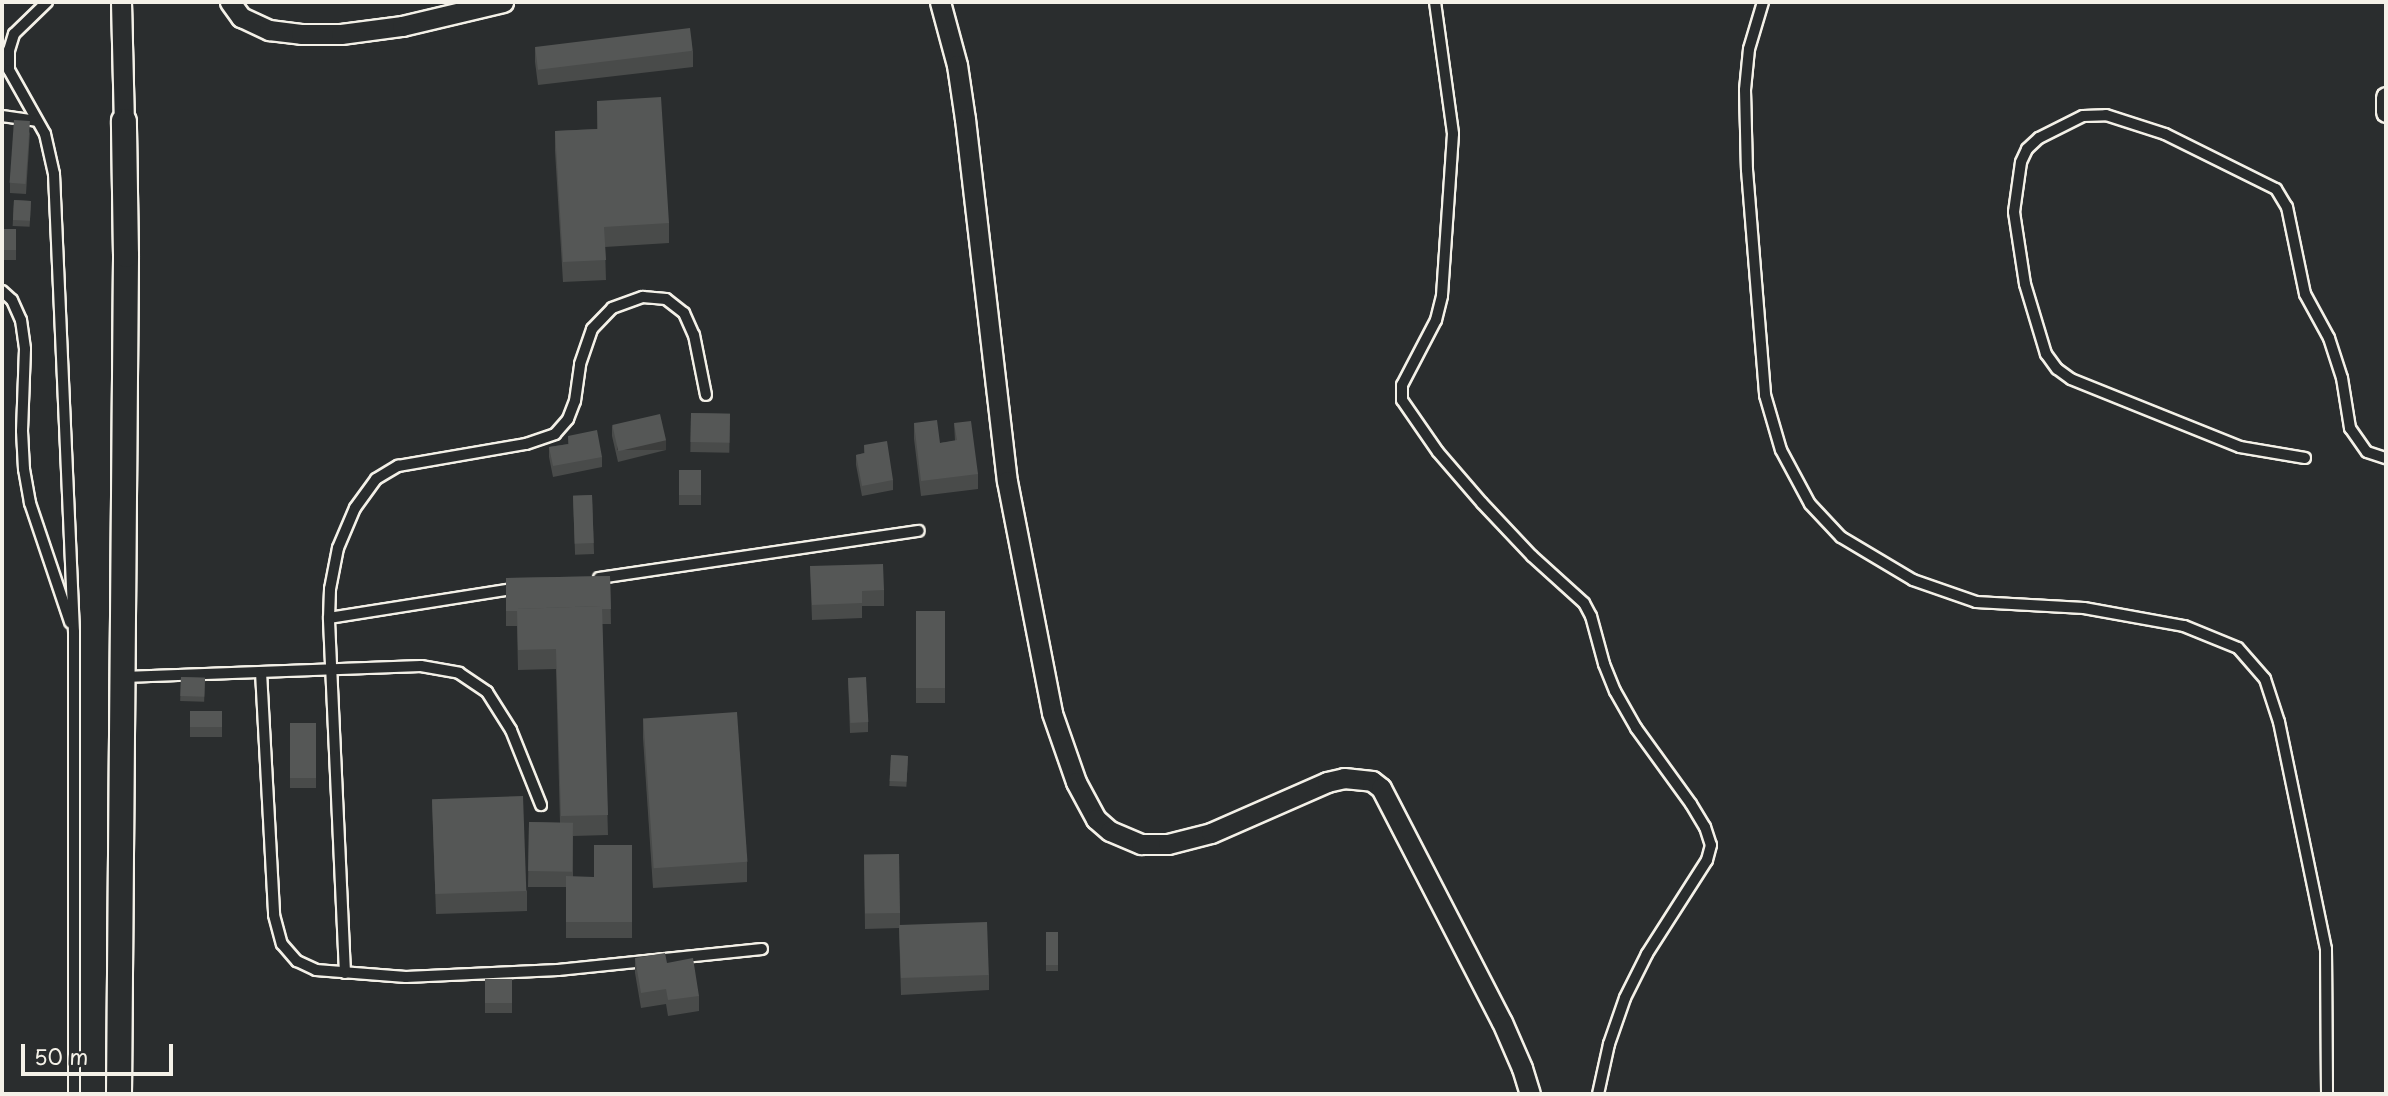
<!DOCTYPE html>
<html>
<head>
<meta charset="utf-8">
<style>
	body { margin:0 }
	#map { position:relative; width:2388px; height:1096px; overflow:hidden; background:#2a2d2e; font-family:"Playpen Sans",sans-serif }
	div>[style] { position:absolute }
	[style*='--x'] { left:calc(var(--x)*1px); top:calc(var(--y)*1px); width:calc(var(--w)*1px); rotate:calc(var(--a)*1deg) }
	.roads { filter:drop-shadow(2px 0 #f4f1e8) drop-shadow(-2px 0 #f4f1e8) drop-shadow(0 2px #f4f1e8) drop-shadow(0 -2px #f4f1e8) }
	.service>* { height:10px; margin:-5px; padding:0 5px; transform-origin:5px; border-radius:5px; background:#2a2d2e }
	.minor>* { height:19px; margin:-9.5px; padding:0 9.5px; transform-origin:9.5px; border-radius:9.5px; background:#2a2d2e }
	.tertiary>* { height:24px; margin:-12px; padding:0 12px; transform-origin:12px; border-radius:12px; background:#2a2d2e }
	.wall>* { inset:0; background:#494b4a; transform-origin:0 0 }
	.shaded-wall>* { inset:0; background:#3c3d3c; transform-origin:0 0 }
	.building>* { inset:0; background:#555756; transform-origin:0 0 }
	span { translate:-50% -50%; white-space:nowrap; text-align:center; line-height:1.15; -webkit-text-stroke:5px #2a2d2e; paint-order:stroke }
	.frame { position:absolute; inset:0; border:4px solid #f4f1e8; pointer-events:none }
	.scale { position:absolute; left:21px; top:1044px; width:152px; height:32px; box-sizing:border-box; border:4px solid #f4f1e8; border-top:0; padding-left:9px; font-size:21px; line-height:24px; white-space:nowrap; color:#f4f1e8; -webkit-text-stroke:5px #2a2d2e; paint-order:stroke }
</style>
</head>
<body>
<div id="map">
	<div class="roads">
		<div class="service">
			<i style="--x:47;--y:2;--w:46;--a:135.9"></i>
			<i style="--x:14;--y:34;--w:17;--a:107"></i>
			<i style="--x:9;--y:50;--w:20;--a:90"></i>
			<i style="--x:9;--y:70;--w:73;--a:60.6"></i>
			<i style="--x:45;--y:134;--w:41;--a:77.3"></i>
			<i style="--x:54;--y:174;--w:458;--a:87.5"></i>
			<i style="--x:74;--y:632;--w:462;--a:90"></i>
			<i style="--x:1435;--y:2;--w:133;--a:82.2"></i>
			<i style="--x:1453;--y:134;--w:162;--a:93.9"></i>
			<i style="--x:1442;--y:296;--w:25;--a:104"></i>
			<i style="--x:1436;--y:320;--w:73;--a:117.6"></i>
			<i style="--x:1402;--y:385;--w:15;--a:90"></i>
			<i style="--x:1402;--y:400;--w:63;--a:55.3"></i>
			<i style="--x:1438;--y:452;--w:67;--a:49.2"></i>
			<i style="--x:1482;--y:503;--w:73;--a:46.7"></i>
			<i style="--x:1532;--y:556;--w:70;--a:42.1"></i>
			<i style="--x:1584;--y:603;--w:15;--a:62"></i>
			<i style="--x:1591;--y:616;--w:50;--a:74.8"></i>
			<i style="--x:1604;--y:664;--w:29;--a:68"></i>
			<i style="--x:1615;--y:691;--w:43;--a:60.4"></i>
			<i style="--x:1636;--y:728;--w:94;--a:54.1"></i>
			<i style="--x:1691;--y:804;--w:27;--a:59"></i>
			<i style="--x:1705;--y:827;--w:19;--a:72"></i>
			<i style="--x:1711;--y:845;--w:16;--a:105"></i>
			<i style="--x:1707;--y:860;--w:112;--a:122.6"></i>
			<i style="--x:1647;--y:954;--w:49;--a:116.6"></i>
			<i style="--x:1625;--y:998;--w:49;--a:109.2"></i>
			<i style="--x:1609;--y:1044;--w:51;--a:102.4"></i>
			<i style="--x:1763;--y:2;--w:49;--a:106.6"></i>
			<i style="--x:1749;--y:49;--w:41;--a:95.6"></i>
			<i style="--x:1745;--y:90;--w:80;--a:88.6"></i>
			<i style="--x:1747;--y:170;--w:226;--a:85.4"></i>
			<i style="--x:1765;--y:395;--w:57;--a:73.8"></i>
			<i style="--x:1781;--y:450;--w:61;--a:61.8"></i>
			<i style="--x:1810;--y:504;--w:45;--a:46.8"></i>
			<i style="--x:1841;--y:537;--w:84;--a:30.8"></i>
			<i style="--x:1913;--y:580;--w:67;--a:19.2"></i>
			<i style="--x:1976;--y:602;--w:108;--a:3.2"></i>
			<i style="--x:2084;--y:608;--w:102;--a:10.2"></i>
			<i style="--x:2184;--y:626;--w:58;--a:22.2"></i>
			<i style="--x:2238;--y:648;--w:41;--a:48.9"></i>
			<i style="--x:2265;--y:679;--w:45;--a:72"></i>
			<i style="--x:2279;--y:722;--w:232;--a:78.3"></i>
			<i style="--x:2326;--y:949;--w:145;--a:89.6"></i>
			<i style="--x:2;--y:116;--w:35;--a:8"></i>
			<i style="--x:2;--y:291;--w:13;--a:42"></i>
			<i style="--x:12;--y:300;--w:22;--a:66"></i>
			<i style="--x:21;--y:320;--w:29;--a:82"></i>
			<i style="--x:25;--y:349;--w:82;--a:92.1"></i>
			<i style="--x:22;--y:431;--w:38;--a:87"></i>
			<i style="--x:24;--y:469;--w:35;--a:80"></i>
			<i style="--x:30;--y:503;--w:126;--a:71.4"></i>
			<i style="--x:2305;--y:458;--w:66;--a:-170.4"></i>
			<i style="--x:2240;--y:447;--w:182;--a:-158.1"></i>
			<i style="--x:2071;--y:379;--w:17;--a:-144"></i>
			<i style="--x:2057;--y:369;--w:19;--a:-126"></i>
			<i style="--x:2046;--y:354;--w:73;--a:-106.7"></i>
			<i style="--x:2025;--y:284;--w:73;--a:-98.7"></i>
			<i style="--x:2014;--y:212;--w:50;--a:-82"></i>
			<i style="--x:2021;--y:162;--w:14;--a:-65"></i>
			<i style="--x:2027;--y:149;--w:16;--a:-43"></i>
			<i style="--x:2039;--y:138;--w:49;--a:-26.6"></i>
			<i style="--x:2083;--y:116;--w:23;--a:-2"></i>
			<i style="--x:2106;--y:115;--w:62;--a:17.9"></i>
			<i style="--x:2165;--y:134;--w:124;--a:26.4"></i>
			<i style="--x:2276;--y:189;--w:21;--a:59"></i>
			<i style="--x:2287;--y:207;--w:89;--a:78.3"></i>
			<i style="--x:2305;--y:294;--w:50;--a:61.4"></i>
			<i style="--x:2329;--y:338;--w:42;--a:72"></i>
			<i style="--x:2342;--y:378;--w:51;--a:80.9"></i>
			<i style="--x:2350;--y:428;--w:29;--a:55"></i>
			<i style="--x:2367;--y:452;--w:20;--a:18"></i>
			<i style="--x:599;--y:578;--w:323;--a:-8.4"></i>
			<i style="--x:329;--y:618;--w:191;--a:-9"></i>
			<i style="--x:261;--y:672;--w:243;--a:86.9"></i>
			<i style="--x:274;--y:915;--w:30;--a:75"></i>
			<i style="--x:282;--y:944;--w:23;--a:49"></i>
			<i style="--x:297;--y:961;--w:21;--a:25"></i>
			<i style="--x:316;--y:970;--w:90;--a:4.4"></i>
			<i style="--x:406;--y:977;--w:152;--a:-2.6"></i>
			<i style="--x:558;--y:970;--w:205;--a:-5.9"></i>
			<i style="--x:124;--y:677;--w:297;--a:-2.1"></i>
			<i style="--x:421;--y:666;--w:39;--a:10"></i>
			<i style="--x:459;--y:673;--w:34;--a:34"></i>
			<i style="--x:487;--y:692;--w:45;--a:57.7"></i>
			<i style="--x:511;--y:730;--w:81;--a:68.2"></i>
			<i style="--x:345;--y:973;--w:355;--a:-92.6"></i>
			<i style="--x:329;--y:618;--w:29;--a:-88"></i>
			<i style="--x:330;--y:589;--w:42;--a:-79"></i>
			<i style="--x:338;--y:548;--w:43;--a:-67"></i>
			<i style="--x:355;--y:508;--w:36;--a:-54"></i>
			<i style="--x:376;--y:479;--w:26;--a:-31"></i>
			<i style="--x:398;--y:466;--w:130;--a:-9.8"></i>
			<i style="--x:526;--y:444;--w:31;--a:-19"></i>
			<i style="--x:555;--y:434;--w:20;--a:-49"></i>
			<i style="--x:568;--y:419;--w:19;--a:-69"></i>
			<i style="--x:575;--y:401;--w:37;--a:-82"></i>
			<i style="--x:580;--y:364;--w:37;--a:-71"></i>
			<i style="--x:592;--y:329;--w:29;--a:-46"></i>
			<i style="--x:612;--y:308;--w:33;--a:-20"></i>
			<i style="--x:643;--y:297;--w:23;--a:5"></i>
			<i style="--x:666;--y:299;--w:23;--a:38"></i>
			<i style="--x:684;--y:313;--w:24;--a:66"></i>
			<i style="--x:694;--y:335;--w:61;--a:78.7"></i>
		</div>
		<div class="minor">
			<i style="--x:121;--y:2;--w:119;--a:88.6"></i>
			<i style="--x:230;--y:2;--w:19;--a:54"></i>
			<i style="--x:241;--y:17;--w:31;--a:25"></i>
			<i style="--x:269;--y:30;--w:32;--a:7"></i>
			<i style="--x:301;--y:34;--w:40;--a:0"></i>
			<i style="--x:341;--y:34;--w:62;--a:-7.5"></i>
			<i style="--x:402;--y:26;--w:104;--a:-13.4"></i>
			<i style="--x:940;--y:2;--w:65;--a:74.9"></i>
			<i style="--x:957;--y:65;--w:55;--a:81.6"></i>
			<i style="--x:965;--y:119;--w:364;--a:83.4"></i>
			<i style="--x:1007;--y:481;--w:236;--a:79"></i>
			<i style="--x:1052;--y:713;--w:73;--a:70.8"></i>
			<i style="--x:1076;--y:782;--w:42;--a:61.6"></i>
			<i style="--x:1096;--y:819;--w:18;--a:41"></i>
			<i style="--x:1110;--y:831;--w:34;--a:23"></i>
			<i style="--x:1141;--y:844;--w:27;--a:0"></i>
			<i style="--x:1168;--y:844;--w:44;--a:-14.3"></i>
			<i style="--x:1211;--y:833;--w:127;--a:-23.7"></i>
			<i style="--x:1327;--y:782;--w:17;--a:-13"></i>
			<i style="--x:1344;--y:778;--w:28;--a:6"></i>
			<i style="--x:1372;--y:781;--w:11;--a:38"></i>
			<i style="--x:1381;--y:788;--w:263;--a:62.7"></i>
			<i style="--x:1502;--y:1022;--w:50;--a:66.5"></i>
			<i style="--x:1522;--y:1068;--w:27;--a:73"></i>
			<i style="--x:2386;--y:97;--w:15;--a:90"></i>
		</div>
		<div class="tertiary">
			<i style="--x:119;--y:1094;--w:839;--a:-89.52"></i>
			<i style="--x:126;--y:255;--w:134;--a:-90.9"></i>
		</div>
	</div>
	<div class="wall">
		<i style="clip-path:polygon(535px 47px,693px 51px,693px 67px,538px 85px,535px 62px)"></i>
		<i style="clip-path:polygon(597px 101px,669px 223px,669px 243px,605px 247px,606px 280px,563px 282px,555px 151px,555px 131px,597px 129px)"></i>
		<i style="clip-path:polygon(30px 131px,26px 194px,10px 193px,10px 183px)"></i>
		<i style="left:14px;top:200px;width:17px;height:26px;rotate:3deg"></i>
		<i style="left:2px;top:229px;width:14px;height:31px"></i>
		<i style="left:691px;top:413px;width:39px;height:39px;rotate:1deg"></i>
		<i style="clip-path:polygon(914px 423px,940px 443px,955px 441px,954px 423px,978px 474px,978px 489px,921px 496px,914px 439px)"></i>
		<i style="clip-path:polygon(612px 426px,666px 450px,618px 462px,612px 436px)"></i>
		<i style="clip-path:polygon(568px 436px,602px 457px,602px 467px,553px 477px,549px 457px,549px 447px,568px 444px)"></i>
		<i style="clip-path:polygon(864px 445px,893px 480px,893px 490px,862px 496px,856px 465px,856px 455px,864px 453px)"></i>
		<i style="left:679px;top:470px;width:22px;height:35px"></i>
		<i style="left:592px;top:495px;width:59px;height:19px;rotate:88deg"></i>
		<i style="clip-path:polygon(810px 566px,884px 590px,884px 606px,862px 606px,862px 618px,812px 620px)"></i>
		<i style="clip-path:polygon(610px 576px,611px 624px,602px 624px,608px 835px,573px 836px,573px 877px,594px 877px,632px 845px,632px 938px,566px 938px,566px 887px,528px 887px,529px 822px,560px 823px,556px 669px,518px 670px,517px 626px,506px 626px,506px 578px)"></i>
		<i style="left:916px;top:611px;width:29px;height:92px"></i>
		<i style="left:181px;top:677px;width:24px;height:24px;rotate:2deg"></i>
		<i style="clip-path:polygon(848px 678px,868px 722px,868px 732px,850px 733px)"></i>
		<i style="left:190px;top:711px;width:32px;height:26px"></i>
		<i style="clip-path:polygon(643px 718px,747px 862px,747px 882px,653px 888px,643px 738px)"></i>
		<i style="left:290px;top:723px;width:26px;height:65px"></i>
		<i style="left:891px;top:755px;width:17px;height:31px;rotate:3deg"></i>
		<i style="clip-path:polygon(432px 800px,527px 891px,527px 911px,436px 914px)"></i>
		<i style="clip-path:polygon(864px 855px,900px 913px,900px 926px,989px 975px,989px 990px,901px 995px,899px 928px,865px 929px)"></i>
		<i style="left:1046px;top:932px;width:12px;height:39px"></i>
		<i style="clip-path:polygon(635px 958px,667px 963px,699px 996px,699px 1011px,668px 1016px,666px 1004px,641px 1008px,635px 973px)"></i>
		<i style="left:485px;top:979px;width:27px;height:34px"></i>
	</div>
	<div class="shaded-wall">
		<i style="left:666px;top:440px;width:10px;height:49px;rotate:90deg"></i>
	</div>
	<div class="building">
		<i style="left:690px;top:28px;width:23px;height:156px;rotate:83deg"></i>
		<i style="clip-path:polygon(661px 97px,669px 223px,604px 227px,606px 260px,563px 262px,555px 131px,598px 129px,597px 101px)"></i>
		<i style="left:14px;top:120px;width:16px;height:63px;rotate:4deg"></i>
		<i style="left:2px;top:128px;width:1px;height:33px"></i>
		<i style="left:14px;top:200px;width:17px;height:20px;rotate:3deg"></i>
		<i style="left:2px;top:229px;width:14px;height:21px"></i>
		<i style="left:691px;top:413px;width:39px;height:29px;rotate:1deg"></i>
		<i style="left:660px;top:414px;width:27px;height:49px;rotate:77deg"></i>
		<i style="clip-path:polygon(937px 420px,940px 443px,957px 440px,954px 423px,971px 421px,978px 474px,921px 481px,914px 423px)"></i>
		<i style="clip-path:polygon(597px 430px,602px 457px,553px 466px,549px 447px,569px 444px,568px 436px)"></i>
		<i style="clip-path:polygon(887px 441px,893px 480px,862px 486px,856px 455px,865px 453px,864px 445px)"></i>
		<i style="left:679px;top:470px;width:22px;height:25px"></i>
		<i style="left:592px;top:495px;width:48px;height:19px;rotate:88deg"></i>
		<i style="clip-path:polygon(883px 564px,884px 590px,862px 591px,862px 603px,812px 605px,810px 566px)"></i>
		<i style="clip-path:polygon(610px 576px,611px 609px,602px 609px,602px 606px,517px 609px,518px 611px,506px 611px,506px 578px)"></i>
		<i style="clip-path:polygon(602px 606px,608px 815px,561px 816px,556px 649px,518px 650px,517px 609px)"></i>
		<i style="left:916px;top:611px;width:29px;height:77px"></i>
		<i style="left:181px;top:677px;width:24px;height:19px;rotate:2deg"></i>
		<i style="left:866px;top:677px;width:45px;height:18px;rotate:87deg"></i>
		<i style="left:190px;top:711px;width:32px;height:16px"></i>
		<i style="left:737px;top:712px;width:150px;height:94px;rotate:86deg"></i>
		<i style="left:290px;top:723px;width:26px;height:55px"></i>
		<i style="left:891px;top:755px;width:17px;height:26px;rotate:3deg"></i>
		<i style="left:523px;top:796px;width:95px;height:91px;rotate:88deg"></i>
		<i style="left:529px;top:822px;width:44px;height:49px;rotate:1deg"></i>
		<i style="clip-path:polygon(594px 845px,632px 845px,632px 922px,566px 922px,566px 876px,594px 877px)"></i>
		<i style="left:899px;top:854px;width:59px;height:35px;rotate:89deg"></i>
		<i style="left:987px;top:922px;width:53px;height:88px;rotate:88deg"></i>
		<i style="left:1046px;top:932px;width:12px;height:33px"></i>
		<i style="clip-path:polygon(665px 953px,667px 963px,693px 958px,699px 996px,668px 1000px,666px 989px,641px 993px,635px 958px)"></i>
		<i style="left:485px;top:979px;width:27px;height:24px"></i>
	</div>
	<div class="frame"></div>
	<div class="scale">50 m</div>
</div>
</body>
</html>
